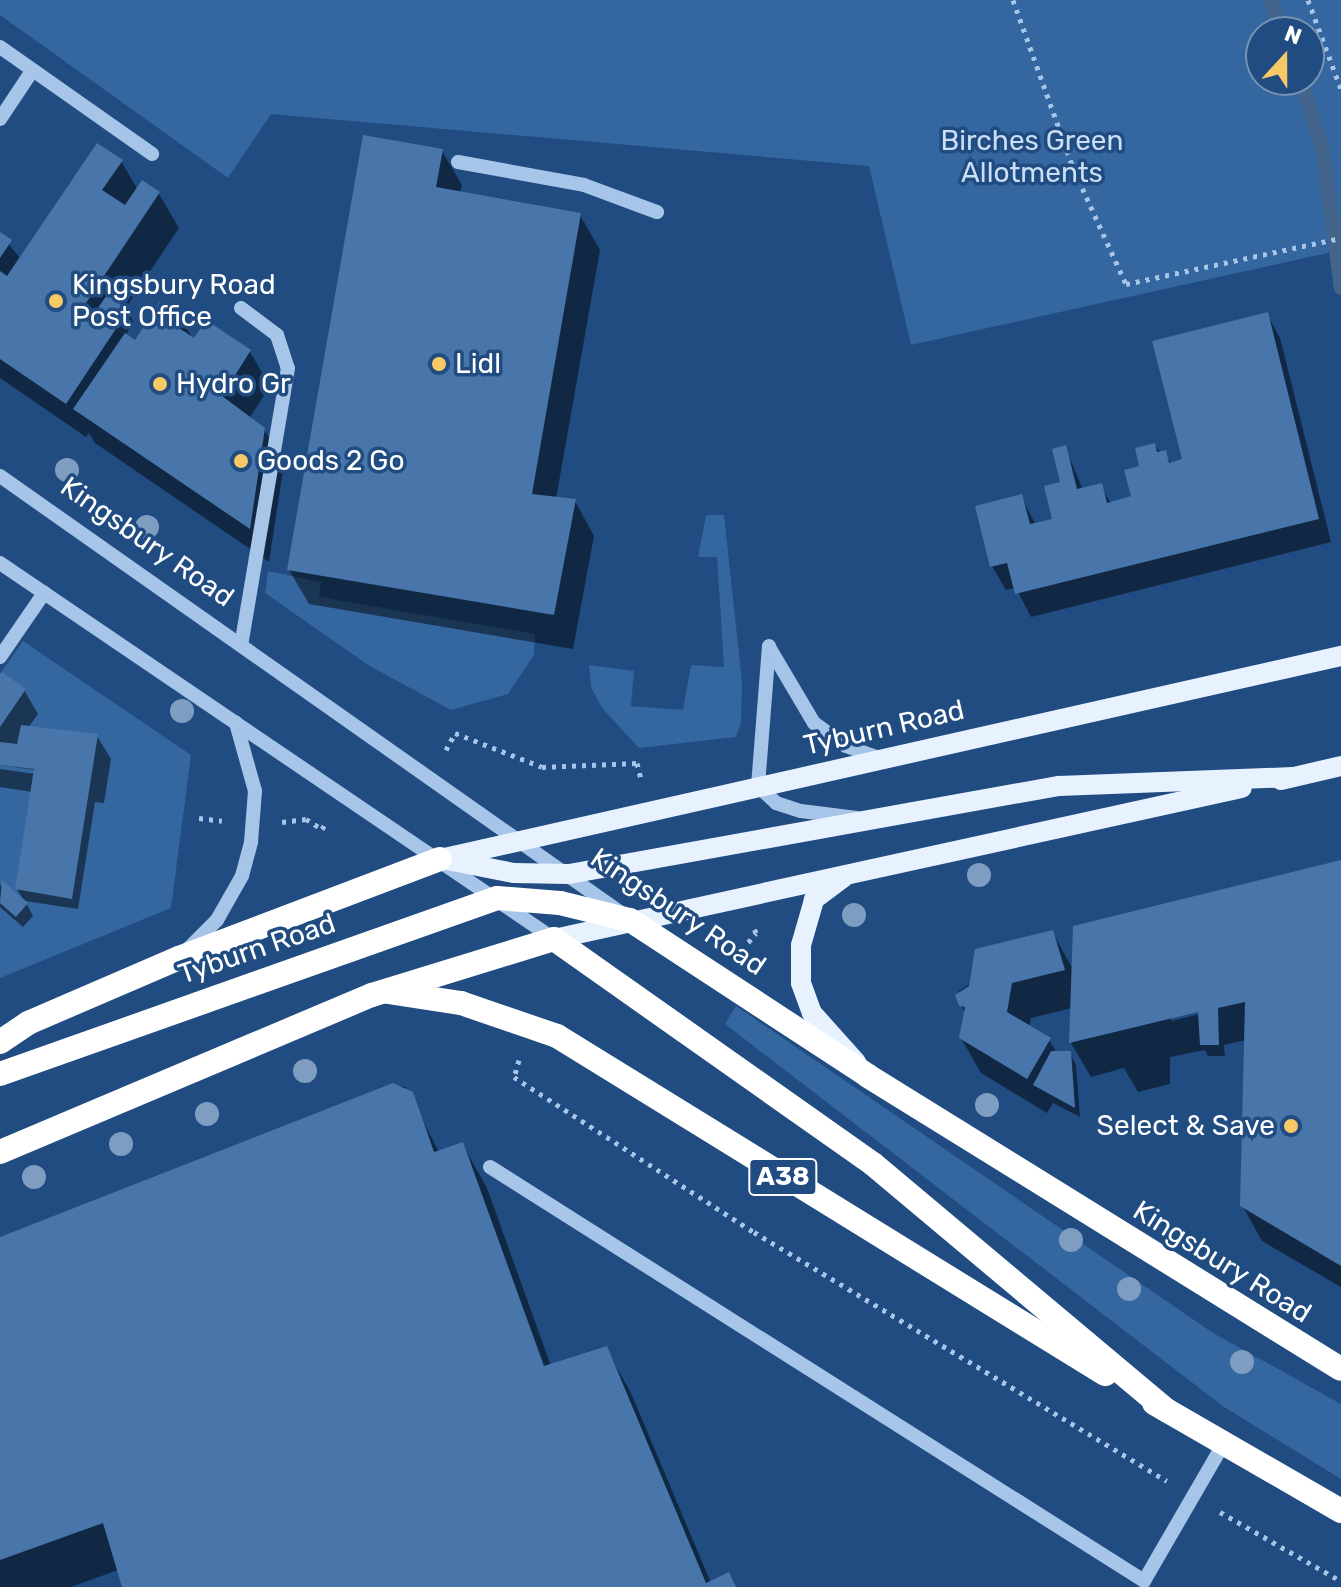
<!DOCTYPE html>
<html>
<head>
<meta charset="utf-8">
<style>
	body { margin:0 }
	#map { position:relative; width:1341px; height:1587px; overflow:hidden; background:#204c81; font-family:Rubik,sans-serif }
	div>[style] { position:absolute }
	[style*='--x'] { left:calc(var(--x)*1px); top:calc(var(--y)*1px); width:calc(var(--w)*1px); rotate:calc(var(--a)*1deg) }
	.green>* { inset:0; background:#34669f }
	.shadow>* { inset:0; background:#0007 }
	.stream>* { height:14px; margin:-7px; padding:0 7px; transform-origin:7px; border-radius:7px; background:#44658b }
	.building>* { inset:0; background:#4876aa }
	.path>* { height:5px; margin-top:-2.5px; transform-origin:0; background:repeating-linear-gradient(90deg,#a6c5e8 0 4px,transparent 0 10px) }
	.minor>* { height:14px; margin:-7px; padding:0 7px; transform-origin:7px; border-radius:7px; background:#a6c5e8 }
	.major>* { height:20px; margin:-10px; padding:0 10px; transform-origin:10px; border-radius:10px; background:#e8f1fe }
	.highway>* { height:24px; margin:-12px; padding:0 12px; transform-origin:12px; border-radius:12px; background:#fff }
	.trees>* { width:24px; height:24px; margin:-12px; border-radius:50%; background:#7e9dc1 }
	.dots>* { width:22px; height:22px; translate:-50% -50%; box-sizing:border-box; border:4px solid #204c81; border-radius:50% }
	span { translate:-50% -50%; white-space:nowrap; text-align:center; line-height:1.15; -webkit-text-stroke:7px #204c81; paint-order:stroke }
	.shield-label span { padding:2px 6px; background:#204c81; border:2px solid; border-radius:6px; -webkit-text-stroke-width:0 }
	.shield-label { font-size:26px; color:#fff; font-weight:700 }
	.park-label { font-size:28px; color:#cadff6 }
	.poi-label { font-size:28px; color:#fff }
	.left { translate:0 -50%; text-align:left }
	.right { translate:-100% -50%; text-align:right }
	.street-label { font-size:28px; color:#fff }
	.north { position:absolute; left:1245px; top:16px; width:80px; height:80px; box-sizing:border-box; background:#204c81; border:2px solid #7994b3; border-radius:50%; rotate:21deg; font-size:22px; font-weight:700; line-height:32px; text-align:center; color:#fff }
	.north::after { content:''; display:block; margin:auto; width:28px; height:36px; background:#f6c966; clip-path:polygon(50% 0,100% 100%,50% 72%,0 100%) }
</style>
</head>
<body>
<div id="map">
	<div class="green">
		<i style="clip-path:polygon(evenodd,0 0,1341px 0,1341px 250px,911px 345px,869px 166px,271px 114px,228px 178px,0 15px,0 0,1261px 32px,1309px 32px,1309px 80px,1261px 80px,1261px 32px)"></i>
		<i style="clip-path:polygon(706px 515px,724px 515px,742px 682px,741px 723px,736px 737px,639px 748px,602px 708px,591px 687px,589px 665px,634px 671px,631px 706px,683px 710px,691px 665px,724px 667px,717px 557px,698px 557px)"></i>
		<i style="clip-path:polygon(268px 571px,321px 582px,319px 597px,535px 634px,534px 655px,508px 694px,451px 710px,368px 665px,265px 593px)"></i>
		<i style="clip-path:polygon(23px 641px,191px 755px,171px 908px,0 978px,0 674px)"></i>
		<i style="clip-path:polygon(736px 1006px,1213px 1333px,1341px 1404px,1341px 1479px,1224px 1407px,725px 1024px)"></i>
	</div>
	<div class="shadow">
		<i style="clip-path:polygon(442px 151px,462px 185px,460px 193px,580px 215px,600px 250px,556px 499px,575px 501px,594px 536px,573px 649px,309px 604px,289px 570px)"></i>
		<i style="clip-path:polygon(121px 161px,138px 190px,143px 183px,159px 194px,179px 228px,125px 309px,134px 322px,125px 336px,135px 343px,181px 318px,194px 341px,250px 352px,270px 386px,249px 419px,264px 429px,284px 464px,269px 562px,95px 443px,89px 433px,86px 437px,0 378px,0 234px,21px 259px)"></i>
		<i style="clip-path:polygon(1267px 314px,1280px 338px,1331px 542px,1031px 617px,1016px 588px,1006px 590px,992px 566px,1021px 497px,1036px 525px,1055px 520px,1065px 447px,1083px 490px,1101px 486px,1111px 504px,1133px 498px,1154px 445px,1172px 464px,1184px 460px)"></i>
		<i style="clip-path:polygon(0 678px,24px 690px,38px 714px,28px 728px,97px 736px,111px 759px,104px 803px,95px 802px,78px 909px,25px 901px,33px 916px,23px 927px,0 907px,0 885px,24px 901px,17px 889px,32px 792px,0 787px,0 769px,35px 774px,35px 770px,0 765px)"></i>
		<i style="clip-path:polygon(evenodd,1341px 862px,1341px 1287px,1262px 1241px,1242px 1205px,1246px 1040px,1224px 1045px,1225px 1056px,1208px 1056px,1205px 1050px,1170px 1057px,1170px 1084px,1138px 1092px,1124px 1068px,1091px 1077px,1071px 1043px,1072px 1008px,1031px 1018px,1029px 1028px,1049px 1040px,1057px 1053px,1070px 1053px,1076px 1065px,1080px 1117px,1053px 1103px,1047px 1113px,981px 1073px,961px 1038px,966px 1014px,958px 1000px,959px 991px,1052px 932px,1073px 969px,1341px 862px,1207px 1008px,1208px 1012px,1171px 1021px,1171px 1016px,1207px 1008px)"></i>
		<i style="clip-path:polygon(393px 1085px,405px 1087px,439px 1152px,462px 1144px,487px 1188px,551px 1366px,606px 1349px,631px 1393px,711px 1583px,735px 1587px,125px 1587px,118px 1570px,71px 1587px,0 1587px,0 1239px)"></i>
	</div>
	<div class="stream">
		<i style="--x:1270;--y:0;--w:34;--a:69"></i>
		<i style="--x:1301;--y:80;--w:75;--a:73"></i>
		<i style="--x:1323;--y:152;--w:137;--a:82.5"></i>
	</div>
	<div class="building">
		<i style="clip-path:polygon(363px 135px,443px 149px,436px 187px,581px 213px,532px 494px,576px 499px,554px 615px,287px 570px)"></i>
		<i style="clip-path:polygon(97px 143px,123px 160px,102px 190px,125px 205px,142px 180px,160px 192px,78px 315px,88px 322px,107px 295px,129px 309px,66px 404px,0 359px,0 271px,7px 276px)"></i>
		<i style="clip-path:polygon(0 232px,12px 240px,0 258px)"></i>
		<i style="clip-path:polygon(160px 302px,183px 316px,176px 326px,194px 338px,206px 320px,251px 350px,222px 396px,265px 428px,250px 529px,73px 409px,125px 333px,135px 340px)"></i>
		<i style="clip-path:polygon(1268px 312px,1319px 519px,1015px 594px,1007px 563px,990px 567px,975px 506px,1022px 494px,1030px 524px,1052px 519px,1044px 486px,1060px 482px,1052px 449px,1066px 445px,1077px 489px,1102px 483px,1107px 503px,1131px 496px,1124px 470px,1139px 466px,1135px 448px,1155px 443px,1157px 452px,1166px 450px,1169px 463px,1182px 459px,1152px 341px)"></i>
		<i style="clip-path:polygon(2px 672px,26px 689px,0 727px,0 674px)"></i>
		<i style="clip-path:polygon(21px 725px,98px 734px,72px 899px,15px 889px,34px 769px,0 765px,0 742px,17px 744px)"></i>
		<i style="clip-path:polygon(1341px 860px,1341px 1266px,1240px 1206px,1245px 1002px,1218px 1008px,1219px 1045px,1200px 1045px,1198px 1012px,1069px 1043px,1073px 926px)"></i>
		<i style="clip-path:polygon(2px 880px,28px 903px,16px 917px,0 903px)"></i>
		<i style="clip-path:polygon(1053px 930px,1065px 970px,1012px 983px,1007px 1012px,1051px 1038px,1027px 1079px,959px 1038px,965px 1007px,959px 1006px,955px 995px,969px 986px,975px 949px)"></i>
		<i style="clip-path:polygon(1051px 1051px,1071px 1051px,1075px 1108px,1033px 1085px)"></i>
		<i style="clip-path:polygon(393px 1083px,413px 1092px,434px 1152px,463px 1142px,544px 1366px,607px 1346px,706px 1583px,729px 1572px,736px 1587px,122px 1587px,103px 1523px,0 1560px,0 1237px)"></i>
	</div>
	<div class="path">
		<i style="--x:1013;--y:0;--w:181;--a:70.3"></i>
		<i style="--x:1074;--y:170;--w:125;--a:65.5"></i>
		<i style="--x:1126;--y:284;--w:220;--a:-12.1"></i>
		<i style="--x:1308;--y:0;--w:95;--a:69.7"></i>
		<i style="--x:446;--y:750;--w:19;--a:-62"></i>
		<i style="--x:455;--y:733;--w:93;--a:21.3"></i>
		<i style="--x:542;--y:767;--w:95;--a:-2.4"></i>
		<i style="--x:637;--y:763;--w:16;--a:76"></i>
		<i style="--x:199;--y:818;--w:23;--a:7"></i>
		<i style="--x:282;--y:822;--w:24;--a:-7"></i>
		<i style="--x:306;--y:819;--w:19;--a:32"></i>
		<i style="--x:322;--y:829;--w:7;--a:-56"></i>
		<i style="--x:742;--y:950;--w:22;--a:-51"></i>
		<i style="--x:756;--y:933;--w:5;--a:-112"></i>
		<i style="--x:519;--y:1060;--w:18;--a:106"></i>
		<i style="--x:514;--y:1077;--w:286;--a:32.9"></i>
		<i style="--x:754;--y:1232;--w:482;--a:31.1"></i>
		<i style="--x:1220;--y:1512;--w:139;--a:29.7"></i>
	</div>
	<div class="minor">
		<i style="--x:0;--y:47;--w:186;--a:35.1"></i>
		<i style="--x:0;--y:119;--w:58;--a:-56.3"></i>
		<i style="--x:458;--y:162;--w:128;--a:10.3"></i>
		<i style="--x:584;--y:185;--w:78;--a:20.3"></i>
		<i style="--x:241;--y:308;--w:45;--a:36.9"></i>
		<i style="--x:277;--y:335;--w:35;--a:72"></i>
		<i style="--x:288;--y:368;--w:281;--a:99.6"></i>
		<i style="--x:0;--y:476;--w:759;--a:35.13"></i>
		<i style="--x:0;--y:563;--w:670;--a:34.16"></i>
		<i style="--x:769;--y:646;--w:140;--a:94.5"></i>
		<i style="--x:758;--y:786;--w:25;--a:43"></i>
		<i style="--x:776;--y:803;--w:26;--a:18"></i>
		<i style="--x:801;--y:811;--w:56;--a:7.1"></i>
		<i style="--x:769;--y:647;--w:88;--a:59.4"></i>
		<i style="--x:814;--y:723;--w:39;--a:36"></i>
		<i style="--x:846;--y:746;--w:38;--a:20"></i>
		<i style="--x:0;--y:657;--w:78;--a:-55.5"></i>
		<i style="--x:188;--y:949;--w:41;--a:-45"></i>
		<i style="--x:217;--y:920;--w:51;--a:-60.4"></i>
		<i style="--x:242;--y:876;--w:35;--a:-75"></i>
		<i style="--x:251;--y:842;--w:51;--a:-85.5"></i>
		<i style="--x:255;--y:791;--w:71;--a:-105.6"></i>
		<i style="--x:490;--y:1167;--w:774;--a:32.33"></i>
		<i style="--x:1144;--y:1581;--w:160;--a:-59.9"></i>
	</div>
	<div class="major">
		<i style="--x:1281;--y:780;--w:62;--a:-13.1"></i>
		<i style="--x:440;--y:859;--w:924;--a:-12.7"></i>
		<i style="--x:447;--y:860;--w:68;--a:11"></i>
		<i style="--x:514;--y:873;--w:55;--a:1"></i>
		<i style="--x:569;--y:874;--w:498;--a:-10.2"></i>
		<i style="--x:1059;--y:786;--w:234;--a:-2.2"></i>
		<i style="--x:844;--y:877;--w:38;--a:143"></i>
		<i style="--x:814;--y:900;--w:47;--a:106.1"></i>
		<i style="--x:801;--y:945;--w:38;--a:90"></i>
		<i style="--x:801;--y:983;--w:32;--a:70"></i>
		<i style="--x:812;--y:1013;--w:66;--a:48.1"></i>
		<i style="--x:554;--y:939;--w:704;--a:-12.38"></i>
	</div>
	<div class="highway">
		<i style="--x:388;--y:992;--w:74;--a:8.6"></i>
		<i style="--x:461;--y:1003;--w:102;--a:19"></i>
		<i style="--x:557;--y:1036;--w:644;--a:31.67"></i>
		<i style="--x:0;--y:1042;--w:34;--a:-34"></i>
		<i style="--x:28;--y:1023;--w:164;--a:-23.3"></i>
		<i style="--x:179;--y:958;--w:279;--a:-20.8"></i>
		<i style="--x:0;--y:1074;--w:527;--a:-19.5"></i>
		<i style="--x:497;--y:898;--w:63;--a:4.5"></i>
		<i style="--x:560;--y:903;--w:72;--a:13.7"></i>
		<i style="--x:630;--y:920;--w:285;--a:33.2"></i>
		<i style="--x:868;--y:1076;--w:556;--a:31.78"></i>
		<i style="--x:0;--y:1152;--w:404;--a:-22.9"></i>
		<i style="--x:372;--y:995;--w:190;--a:-17.1"></i>
		<i style="--x:554;--y:939;--w:390;--a:35.2"></i>
		<i style="--x:873;--y:1164;--w:383;--a:40"></i>
		<i style="--x:1154;--y:1403;--w:216;--a:30"></i>
	</div>
	<div class="trees">
		<i style="left:67px;top:470px"></i>
		<i style="left:147px;top:527px"></i>
		<i style="left:182px;top:711px"></i>
		<i style="left:979px;top:875px"></i>
		<i style="left:854px;top:915px"></i>
		<i style="left:305px;top:1071px"></i>
		<i style="left:987px;top:1105px"></i>
		<i style="left:207px;top:1114px"></i>
		<i style="left:121px;top:1144px"></i>
		<i style="left:34px;top:1177px"></i>
		<i style="left:1071px;top:1240px"></i>
		<i style="left:1129px;top:1289px"></i>
		<i style="left:1242px;top:1362px"></i>
	</div>
	<div class="dots">
		<i style="left:56px;top:301px;background:#f6c966"></i>
		<i style="left:439px;top:364px;background:#f6c966"></i>
		<i style="left:160px;top:384px;background:#f6c966"></i>
		<i style="left:241px;top:461px;background:#f6c966"></i>
		<i style="left:1291px;top:1126px;background:#f6c966"></i>
	</div>
	<div class="shield-label">
		<span style="left:783px;top:1177px">A38</span>
	</div>
	<div class="park-label">
		<span style="left:1032px;top:157px">Birches Green<br>Allotments</span>
	</div>
	<div class="poi-label">
		<span class="left" style="left:72px;top:301px">Kingsbury Road<br>Post Office</span>
		<span class="left" style="left:455px;top:364px">Lidl</span>
		<span class="left" style="left:176px;top:384px">Hydro Gr</span>
		<span class="left" style="left:257px;top:461px">Goods 2 Go</span>
		<span class="right" style="left:1275px;top:1126px">Select &amp; Save</span>
	</div>
	<div class="street-label">
		<span style="left:147px;top:542px;rotate:35deg">Kingsbury Road</span>
		<span style="left:884px;top:728px;rotate:-13deg">Tyburn Road</span>
		<span style="left:678px;top:912px;rotate:34deg">Kingsbury Road</span>
		<span style="left:257px;top:949px;rotate:-19deg">Tyburn Road</span>
		<span style="left:1222px;top:1262px;rotate:32deg">Kingsbury Road</span>
	</div>
	<div class="north">N</div>
</div>
</body>
</html>
